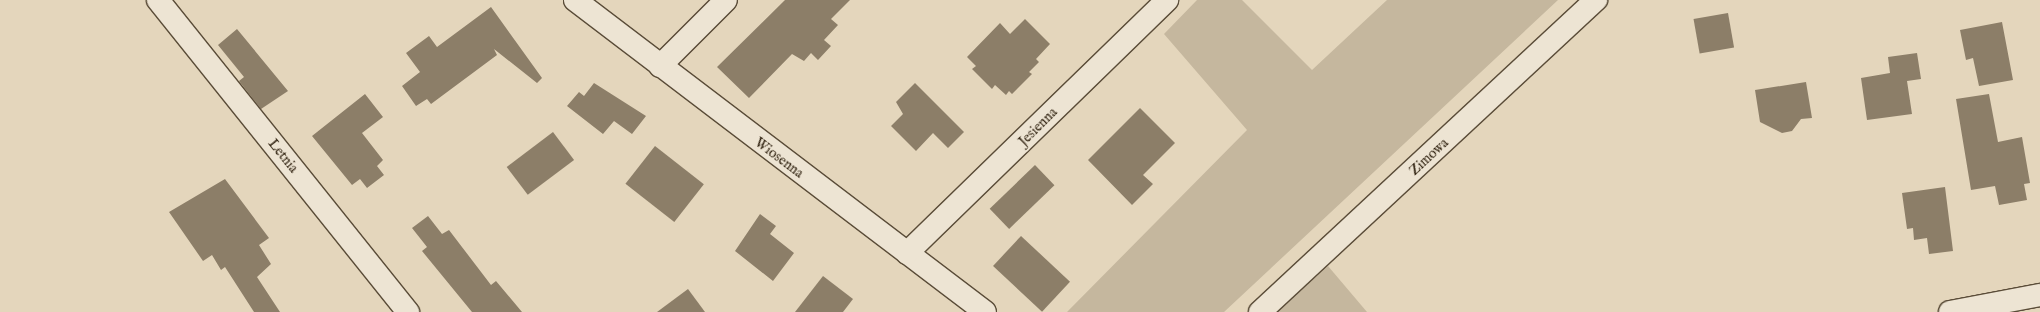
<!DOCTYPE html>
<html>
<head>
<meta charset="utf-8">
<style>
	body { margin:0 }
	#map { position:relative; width:2040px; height:312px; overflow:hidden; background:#e4d6bc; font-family:"IM FELL English",serif }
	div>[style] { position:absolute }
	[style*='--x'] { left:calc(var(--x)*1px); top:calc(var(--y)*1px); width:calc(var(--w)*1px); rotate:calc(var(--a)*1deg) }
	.green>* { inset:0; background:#c5b79e }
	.building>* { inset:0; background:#8c7e68; transform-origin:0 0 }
	.roads { filter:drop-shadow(1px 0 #5a4c38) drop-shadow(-1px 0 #5a4c38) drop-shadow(0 1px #5a4c38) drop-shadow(0 -1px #5a4c38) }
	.minor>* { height:22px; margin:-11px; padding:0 11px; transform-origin:11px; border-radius:11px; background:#ede4d3 }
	span { translate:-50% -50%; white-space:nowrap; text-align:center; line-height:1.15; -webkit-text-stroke:3px #ede4d3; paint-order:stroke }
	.street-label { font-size:14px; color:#2c1e0c }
</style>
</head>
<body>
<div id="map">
	<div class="green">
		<i style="clip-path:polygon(1197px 0,1242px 0,1312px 70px,1387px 0,1558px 0,1224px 312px,1067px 312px,1247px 130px,1164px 34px)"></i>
		<i style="clip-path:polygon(1328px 266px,1367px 312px,1277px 312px)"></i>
	</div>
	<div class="building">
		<i style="clip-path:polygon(785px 0,850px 0,831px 19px,838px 25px,824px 40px,831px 46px,818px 60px,811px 53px,804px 61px,792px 54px,749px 98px,717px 67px)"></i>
		<i style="clip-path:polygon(491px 7px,542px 78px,537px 83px,494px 49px,497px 55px,431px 104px,427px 99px,416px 106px,402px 86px,420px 72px,406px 53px,429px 36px,437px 47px)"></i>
		<i style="left:1728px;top:13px;width:35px;height:35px;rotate:80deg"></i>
		<i style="clip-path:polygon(1025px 19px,1050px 44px,1036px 59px,1039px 62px,1029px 72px,1032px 74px,1012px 94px,1009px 91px,1006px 95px,995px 85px,992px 89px,972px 69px,976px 66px,967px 57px,1000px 23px,1010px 34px)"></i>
		<i style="clip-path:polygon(2002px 22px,2013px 80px,1979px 86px,1973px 58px,1966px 60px,1960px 30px)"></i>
		<i style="clip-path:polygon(237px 29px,288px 91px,261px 109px,239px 81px,244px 77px,218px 45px)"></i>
		<i style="clip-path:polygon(1917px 53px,1921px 79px,1907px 81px,1912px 114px,1867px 120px,1861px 78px,1890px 73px,1888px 57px)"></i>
		<i style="clip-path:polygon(1806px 82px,1812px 118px,1801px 119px,1792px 131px,1782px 133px,1760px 122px,1755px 90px)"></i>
		<i style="clip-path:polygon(594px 83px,646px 116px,632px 134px,614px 121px,603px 134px,567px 106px,579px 92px,584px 96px)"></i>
		<i style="clip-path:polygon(915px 83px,964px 132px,948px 148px,933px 133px,916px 151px,891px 126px,903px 114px,896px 102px)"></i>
		<i style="clip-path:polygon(365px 94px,383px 117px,362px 133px,383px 160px,377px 166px,384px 175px,367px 188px,360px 179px,352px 185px,312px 136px)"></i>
		<i style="clip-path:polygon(1989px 94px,1998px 142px,2022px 137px,2030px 183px,2024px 184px,2027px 200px,1999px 205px,1995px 186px,1971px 190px,1956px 99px)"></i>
		<i style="clip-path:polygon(1140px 108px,1175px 143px,1143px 175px,1153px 184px,1132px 205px,1088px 160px)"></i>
		<i style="left:553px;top:132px;width:35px;height:58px;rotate:53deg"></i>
		<i style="left:655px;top:146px;width:62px;height:48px;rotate:38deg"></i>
		<i style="left:1035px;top:165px;width:28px;height:63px;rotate:46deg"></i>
		<i style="clip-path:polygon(225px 179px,269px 238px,259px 245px,271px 264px,257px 277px,280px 312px,254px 312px,225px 267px,221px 270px,212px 255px,203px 261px,169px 212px)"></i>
		<i style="clip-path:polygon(1945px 187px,1953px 251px,1929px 254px,1927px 238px,1914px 240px,1913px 228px,1907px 229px,1902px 193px)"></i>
		<i style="clip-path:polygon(760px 214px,776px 226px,770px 234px,794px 253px,773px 281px,735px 251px)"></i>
		<i style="clip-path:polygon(428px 216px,442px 234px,449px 230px,491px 285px,496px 281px,522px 312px,472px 312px,422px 251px,427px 247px,412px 228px)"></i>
		<i style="left:1021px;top:236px;width:67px;height:41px;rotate:43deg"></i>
		<i style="clip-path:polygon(823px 276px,853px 299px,843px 312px,795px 312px)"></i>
		<i style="clip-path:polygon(688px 289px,705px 312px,657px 312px)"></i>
	</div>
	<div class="roads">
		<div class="minor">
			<i style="--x:158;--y:0;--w:400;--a:51.3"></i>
			<i style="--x:575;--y:0;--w:515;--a:37.27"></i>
			<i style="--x:660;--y:66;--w:93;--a:-45"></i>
			<i style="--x:907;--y:253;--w:363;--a:-44.2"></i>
			<i style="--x:1260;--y:312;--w:459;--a:-42.9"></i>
			<i style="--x:1950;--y:312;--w:92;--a:-10.7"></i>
		</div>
	</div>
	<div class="street-label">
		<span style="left:1038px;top:127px;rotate:-45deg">Jesienna</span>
		<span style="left:283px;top:156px;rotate:51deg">Letnia</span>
		<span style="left:1429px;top:157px;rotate:-43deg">Zimowa</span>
		<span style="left:779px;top:158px;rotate:37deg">Wiosenna</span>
	</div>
</div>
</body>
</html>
